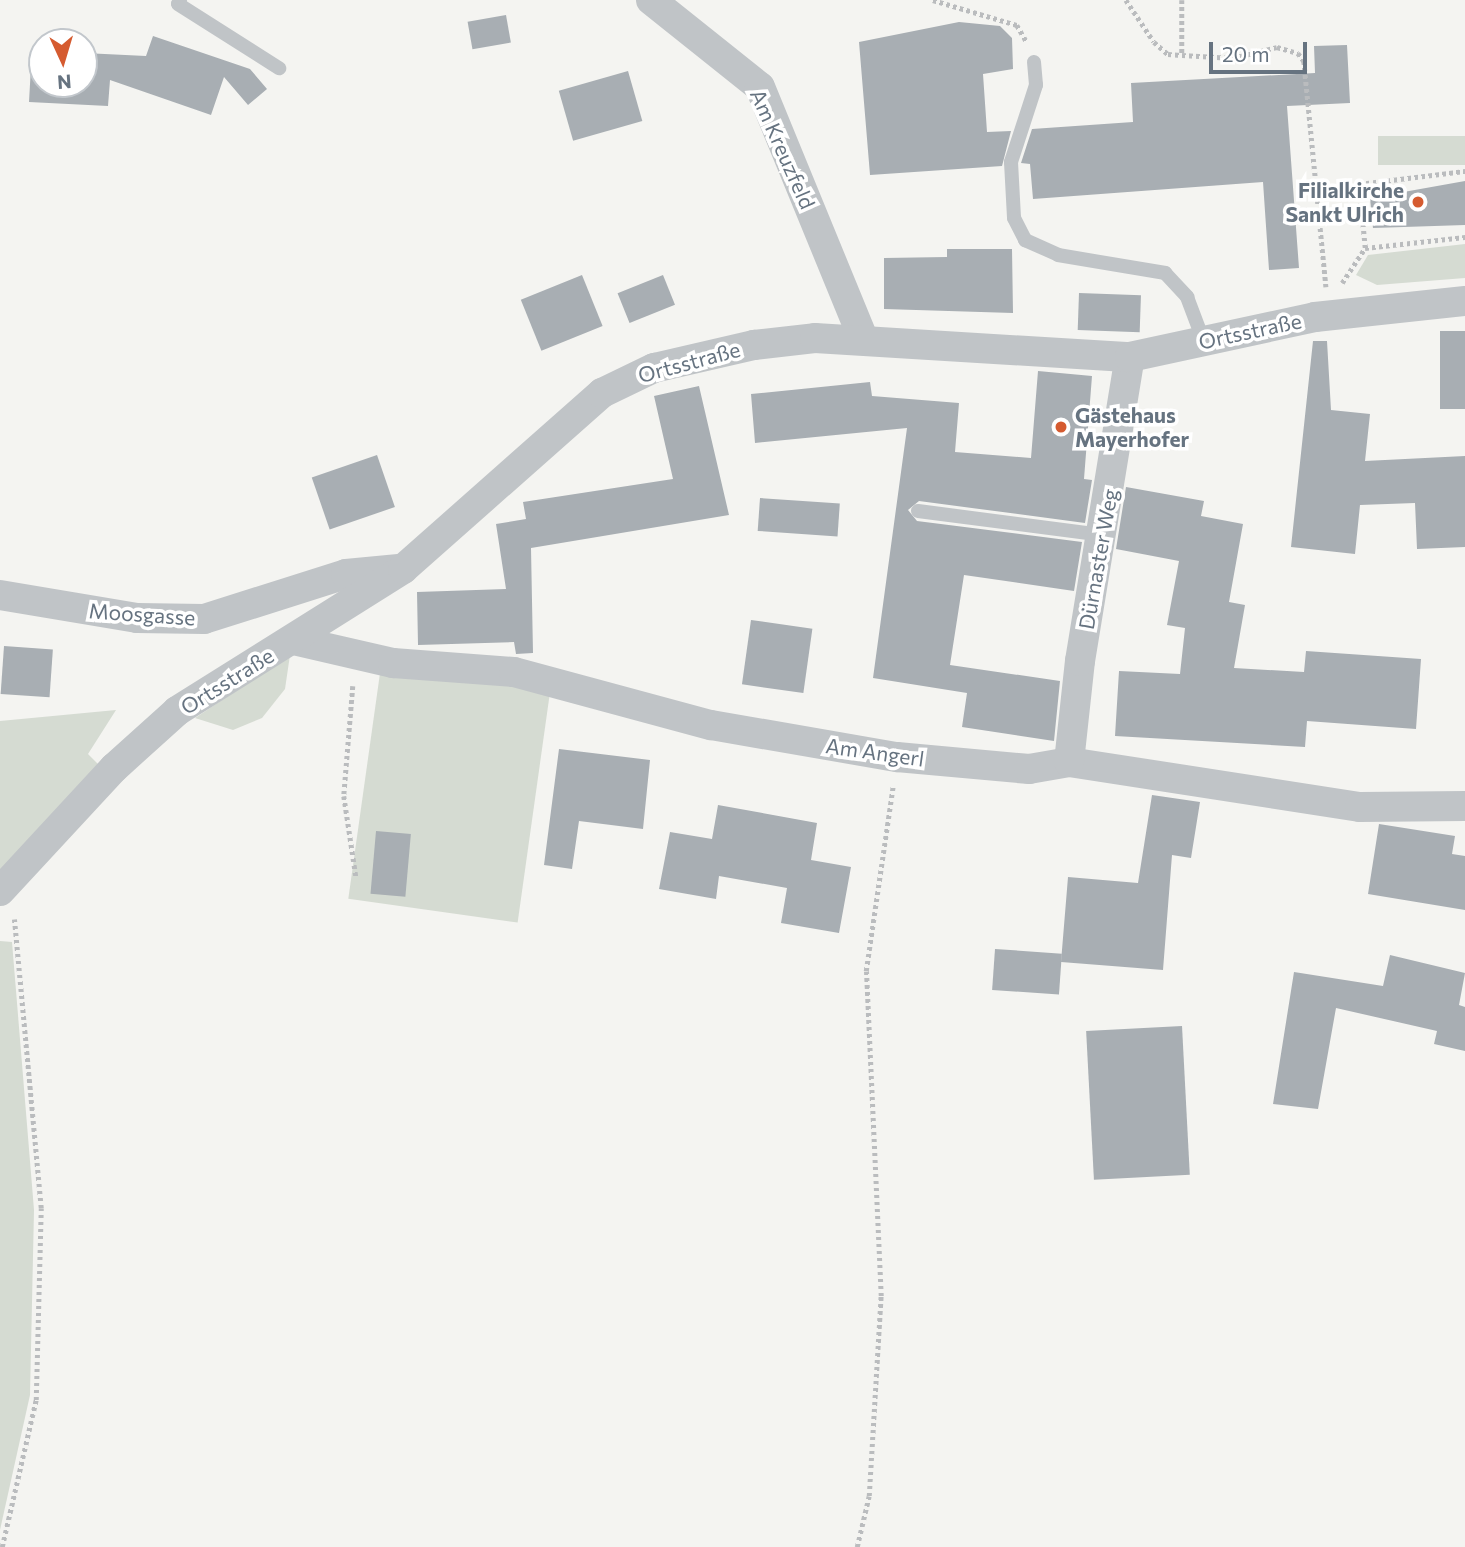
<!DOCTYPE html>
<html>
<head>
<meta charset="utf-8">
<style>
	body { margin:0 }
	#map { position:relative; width:1465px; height:1547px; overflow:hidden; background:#f4f4f1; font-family:Commissioner,sans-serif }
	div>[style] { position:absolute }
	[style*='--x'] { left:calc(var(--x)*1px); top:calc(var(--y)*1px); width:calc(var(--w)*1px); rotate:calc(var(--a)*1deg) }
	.green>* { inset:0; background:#d5dbd2; transform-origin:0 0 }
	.building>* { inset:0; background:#a8aeb3; transform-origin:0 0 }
	.path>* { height:4.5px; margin-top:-2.25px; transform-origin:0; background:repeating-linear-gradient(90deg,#babcbe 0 3.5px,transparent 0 7px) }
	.service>* { height:14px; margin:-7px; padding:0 7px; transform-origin:7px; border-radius:7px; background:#c0c4c7 }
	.minor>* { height:30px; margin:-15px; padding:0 15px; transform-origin:15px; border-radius:15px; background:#c0c4c7 }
	.dots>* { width:19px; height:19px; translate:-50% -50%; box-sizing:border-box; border:4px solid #fff; border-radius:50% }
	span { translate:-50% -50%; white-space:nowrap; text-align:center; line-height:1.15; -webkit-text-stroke:7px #fff; paint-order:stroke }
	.street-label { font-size:21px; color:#667380 }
	.poi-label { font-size:21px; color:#667380; font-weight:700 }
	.right { translate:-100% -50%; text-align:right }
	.left { translate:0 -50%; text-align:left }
	.north { position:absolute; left:28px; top:28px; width:70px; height:70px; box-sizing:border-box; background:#fff; border:2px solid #c2c7cc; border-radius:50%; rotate:176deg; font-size:19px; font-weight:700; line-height:28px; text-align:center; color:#667380 }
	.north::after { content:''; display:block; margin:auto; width:24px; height:32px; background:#d55b30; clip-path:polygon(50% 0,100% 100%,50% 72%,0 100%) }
	.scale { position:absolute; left:1209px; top:42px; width:98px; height:32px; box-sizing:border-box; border:4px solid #667380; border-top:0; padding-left:9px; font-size:21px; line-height:24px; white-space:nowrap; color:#667380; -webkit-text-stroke:5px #fff; paint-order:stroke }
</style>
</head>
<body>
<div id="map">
	<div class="green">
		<i style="left:1465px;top:136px;width:29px;height:87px;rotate:90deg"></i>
		<i style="clip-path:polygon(1465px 244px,1465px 278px,1377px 285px,1356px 275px,1368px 255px)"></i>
		<i style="clip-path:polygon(290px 655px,285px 689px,262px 718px,233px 730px,195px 718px)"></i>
		<i style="left:381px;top:666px;width:171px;height:235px;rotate:8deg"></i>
		<i style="clip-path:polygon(116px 710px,88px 754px,98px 764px,0 875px,0 721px)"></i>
		<i style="clip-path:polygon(0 941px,12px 942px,34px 1210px,30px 1395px,0 1530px)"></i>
	</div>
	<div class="building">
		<i style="left:506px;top:15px;width:28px;height:39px;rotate:80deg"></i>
		<i style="clip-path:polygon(959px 22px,1000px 26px,1012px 38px,1013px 69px,983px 74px,987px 132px,1011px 131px,1002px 166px,870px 175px,859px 42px)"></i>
		<i style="clip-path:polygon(153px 36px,250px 69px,267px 89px,248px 105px,224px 77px,211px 115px,110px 80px,108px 106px,29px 102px,31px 66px,42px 67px,42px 84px,84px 84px,84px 53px,146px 56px)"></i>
		<i style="clip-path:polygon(1347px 45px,1350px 103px,1287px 106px,1299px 268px,1269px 270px,1263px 182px,1033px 199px,1030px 164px,1021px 163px,1032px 129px,1133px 122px,1131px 83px,1315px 73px,1314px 46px)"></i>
		<i style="left:628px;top:71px;width:52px;height:72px;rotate:74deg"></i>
		<i style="clip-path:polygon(1465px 181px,1465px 225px,1373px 228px,1370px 198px)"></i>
		<i style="clip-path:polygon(947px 249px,1012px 249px,1013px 313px,884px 309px,884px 258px,947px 257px)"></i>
		<i style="left:582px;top:275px;width:55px;height:66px;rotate:68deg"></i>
		<i style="left:663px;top:275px;width:32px;height:49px;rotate:68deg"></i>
		<i style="left:1079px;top:293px;width:62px;height:37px;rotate:2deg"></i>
		<i style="left:1465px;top:331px;width:78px;height:25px;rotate:90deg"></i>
		<i style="clip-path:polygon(1313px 341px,1327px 341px,1331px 410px,1370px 414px,1365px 461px,1465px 456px,1465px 547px,1417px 549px,1415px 503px,1360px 505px,1355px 554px,1291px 547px)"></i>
		<i style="clip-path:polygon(1038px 371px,1092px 376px,1084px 479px,1092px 480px,1085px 523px,919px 501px,908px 510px,917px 521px,1082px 542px,1074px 591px,964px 575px,950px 665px,1060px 681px,1054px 741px,962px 727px,967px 693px,873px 678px,907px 428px,755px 443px,751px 394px,870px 382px,872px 396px,959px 403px,955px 452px,1031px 458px)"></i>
		<i style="clip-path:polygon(699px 386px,729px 515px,531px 548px,533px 653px,516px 654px,514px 642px,418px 645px,417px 592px,506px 589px,496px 524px,526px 519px,523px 502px,673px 479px,654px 396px)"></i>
		<i style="left:377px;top:455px;width:55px;height:69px;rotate:71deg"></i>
		<i style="clip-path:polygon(1126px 487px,1204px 501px,1201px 516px,1243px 524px,1229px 602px,1245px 605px,1234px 668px,1304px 672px,1306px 651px,1421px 659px,1416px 729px,1307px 721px,1305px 747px,1115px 736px,1119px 671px,1180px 674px,1185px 628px,1167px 625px,1179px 561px,1116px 549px)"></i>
		<i style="left:760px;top:498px;width:80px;height:33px;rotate:4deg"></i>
		<i style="left:751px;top:620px;width:62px;height:65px;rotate:8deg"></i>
		<i style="left:4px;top:646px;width:49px;height:48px;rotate:4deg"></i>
		<i style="clip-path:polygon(559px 749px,650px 760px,643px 829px,579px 821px,572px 869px,544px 865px)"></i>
		<i style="clip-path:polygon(1152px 795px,1200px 802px,1191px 858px,1172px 855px,1163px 970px,1061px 962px,1068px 877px,1138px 883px)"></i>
		<i style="clip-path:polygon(718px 805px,817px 823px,811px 860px,851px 867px,839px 933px,781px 923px,787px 888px,719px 876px,716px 899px,659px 889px,670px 832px,712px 839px)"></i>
		<i style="clip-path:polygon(1379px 824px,1455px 836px,1452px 854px,1465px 856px,1465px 910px,1368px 894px)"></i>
		<i style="left:376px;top:831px;width:35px;height:63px;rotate:5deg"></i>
		<i style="left:995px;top:949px;width:67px;height:41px;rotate:4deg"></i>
		<i style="clip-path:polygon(1390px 955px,1465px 973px,1459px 1005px,1465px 1007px,1465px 1051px,1434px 1044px,1437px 1031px,1336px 1008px,1318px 1109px,1273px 1104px,1294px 972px,1383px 986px)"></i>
		<i style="left:1182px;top:1026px;width:149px;height:96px;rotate:87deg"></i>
	</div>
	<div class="path">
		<i style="--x:933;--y:0;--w:88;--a:16.6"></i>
		<i style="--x:1017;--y:25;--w:20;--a:60"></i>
		<i style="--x:1126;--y:0;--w:50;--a:56.3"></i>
		<i style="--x:1154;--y:42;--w:18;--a:41"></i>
		<i style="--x:1168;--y:54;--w:13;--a:4"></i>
		<i style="--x:1182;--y:0;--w:55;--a:90"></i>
		<i style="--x:1182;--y:55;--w:51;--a:3.4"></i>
		<i style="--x:1233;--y:58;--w:45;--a:-14"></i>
		<i style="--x:1277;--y:47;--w:22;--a:16"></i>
		<i style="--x:1298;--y:53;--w:10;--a:53"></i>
		<i style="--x:1304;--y:61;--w:227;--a:84.4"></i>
		<i style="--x:1365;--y:248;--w:101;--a:-6.3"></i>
		<i style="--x:1342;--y:283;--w:42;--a:-56.7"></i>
		<i style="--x:1365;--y:248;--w:64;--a:-95.4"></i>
		<i style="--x:1359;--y:184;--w:107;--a:-7"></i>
		<i style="--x:353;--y:686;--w:110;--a:94.7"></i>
		<i style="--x:344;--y:796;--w:81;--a:81.5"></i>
		<i style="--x:2;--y:1547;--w:151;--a:-77"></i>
		<i style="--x:36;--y:1400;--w:192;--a:-88.5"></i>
		<i style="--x:41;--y:1208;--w:290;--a:-95.3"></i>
		<i style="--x:857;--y:1547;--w:52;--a:-76.8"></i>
		<i style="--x:869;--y:1496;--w:200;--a:-86.6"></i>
		<i style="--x:881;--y:1296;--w:325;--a:-92.6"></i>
		<i style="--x:866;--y:971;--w:188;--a:-81.7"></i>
	</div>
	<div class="service">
		<i style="--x:180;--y:0;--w:4;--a:117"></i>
		<i style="--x:178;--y:4;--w:120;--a:32.4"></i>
		<i style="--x:1034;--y:62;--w:23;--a:85"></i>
		<i style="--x:1036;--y:85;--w:81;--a:108"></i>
		<i style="--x:1011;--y:162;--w:56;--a:86.9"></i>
		<i style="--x:1014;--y:218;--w:25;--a:63"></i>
		<i style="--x:1025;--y:240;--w:36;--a:24"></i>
		<i style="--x:1058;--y:255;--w:109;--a:9.5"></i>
		<i style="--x:1165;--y:273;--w:33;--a:47"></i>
		<i style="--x:1187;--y:297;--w:48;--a:69.3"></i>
		<i style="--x:918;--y:511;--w:187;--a:7.4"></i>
	</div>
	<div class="minor">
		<i style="--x:651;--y:0;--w:139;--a:38.6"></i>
		<i style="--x:760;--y:87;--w:271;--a:67.7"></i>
		<i style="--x:0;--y:595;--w:139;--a:9.5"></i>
		<i style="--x:137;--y:618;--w:67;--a:0.9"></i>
		<i style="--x:204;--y:619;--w:149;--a:-17.6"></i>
		<i style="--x:346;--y:574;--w:53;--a:-5.4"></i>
		<i style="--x:293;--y:640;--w:103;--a:13"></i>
		<i style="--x:393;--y:663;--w:121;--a:4.3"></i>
		<i style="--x:514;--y:672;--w:204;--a:15.1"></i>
		<i style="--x:711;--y:725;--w:189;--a:9.8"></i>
		<i style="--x:897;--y:757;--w:133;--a:5.2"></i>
		<i style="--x:1029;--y:769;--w:41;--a:-9.9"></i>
		<i style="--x:1069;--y:762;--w:294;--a:8.8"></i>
		<i style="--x:1360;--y:807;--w:105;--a:-0.5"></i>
		<i style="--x:1069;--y:762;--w:102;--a:-83.8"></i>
		<i style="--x:1080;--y:661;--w:308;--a:-80.7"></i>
		<i style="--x:0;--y:891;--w:168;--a:-47.2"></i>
		<i style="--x:114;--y:768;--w:85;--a:-42.1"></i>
		<i style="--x:177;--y:711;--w:267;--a:-32.1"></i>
		<i style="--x:403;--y:569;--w:266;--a:-41.5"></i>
		<i style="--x:602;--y:393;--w:58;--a:-25.7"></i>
		<i style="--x:654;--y:368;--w:103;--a:-13"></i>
		<i style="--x:754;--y:345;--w:61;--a:-6.5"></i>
		<i style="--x:815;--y:338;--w:316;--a:3.5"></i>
		<i style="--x:1130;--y:357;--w:189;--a:-12.2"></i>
		<i style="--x:1315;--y:317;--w:151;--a:-6.1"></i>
	</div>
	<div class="dots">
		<i style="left:1418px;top:202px;background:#d55b30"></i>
		<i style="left:1061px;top:427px;background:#d55b30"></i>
	</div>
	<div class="street-label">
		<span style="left:783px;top:149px;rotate:66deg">Am Kreuzfeld</span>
		<span style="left:1250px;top:331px;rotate:-12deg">Ortsstraße</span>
		<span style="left:689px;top:362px;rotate:-15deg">Ortsstraße</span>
		<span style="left:1098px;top:559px;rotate:-80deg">Dürnaster Weg</span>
		<span style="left:142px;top:614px;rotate:4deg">Moosgasse</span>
		<span style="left:227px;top:681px;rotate:-32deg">Ortsstraße</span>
		<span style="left:875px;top:752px;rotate:8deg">Am Angerl</span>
	</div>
	<div class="poi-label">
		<span class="right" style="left:1404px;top:202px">Filialkirche<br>Sankt Ulrich</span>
		<span class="left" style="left:1075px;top:427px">Gästehaus<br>Mayerhofer</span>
	</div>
	<div class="north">N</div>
	<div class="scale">20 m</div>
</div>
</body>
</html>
